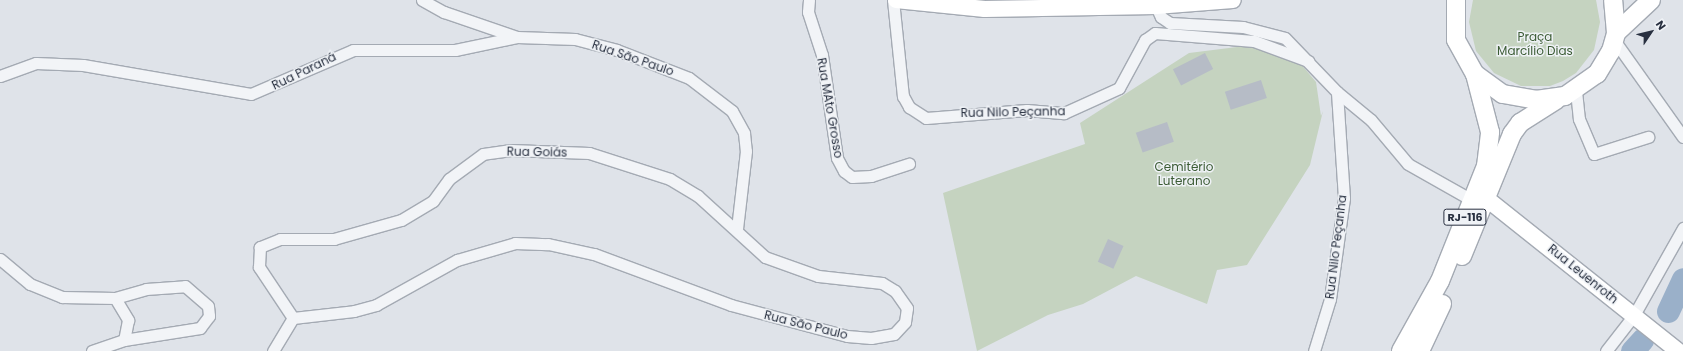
<!DOCTYPE html>
<html>
<head>
<meta charset="utf-8">
<style>
	body { margin:0 }
	#map { position:relative; width:1683px; height:351px; overflow:hidden; background:#dfe3e9; font-family:Poppins,sans-serif }
	div>[style] { position:absolute }
	[style*='--x'] { left:calc(var(--x)*1px); top:calc(var(--y)*1px); width:calc(var(--w)*1px); rotate:calc(var(--a)*1deg) }
	.green>* { inset:0; background:#c5d3c0 }
	.river>* { height:23px; margin:-11.5px; padding:0 11.5px; transform-origin:11.5px; border-radius:11.5px; background:#9ab0c9 }
	.building>* { inset:0; background:#b6bcc6; transform-origin:0 0 }
	.roads { filter:drop-shadow(1px 0 #a4aab3) drop-shadow(-1px 0 #a4aab3) drop-shadow(0 1px #a4aab3) drop-shadow(0 -1px #a4aab3) }
	.street>* { height:11px; margin:-5.5px; padding:0 5.5px; transform-origin:5.5px; border-radius:5.5px; background:#f2f4f7 }
	.secondary>* { height:16px; margin:-8px; padding:0 8px; transform-origin:8px; border-radius:8px; background:#fff }
	.primary>* { height:18px; margin:-9px; padding:0 9px; transform-origin:9px; border-radius:9px; background:#fff }
	span { translate:-50% -50%; white-space:nowrap; text-align:center; line-height:1.15; -webkit-text-stroke:3px #eff2f6; paint-order:stroke }
	.shield-label span { padding:1px 3px; background:#eff2f6; border:1px solid; border-radius:3px; -webkit-text-stroke-width:0 }
	.shield-label { font-size:11px; color:#283040; font-weight:700 }
	.park-label { font-size:12px; color:#3c5c35 }
	.street-label { font-size:12px; color:#283040 }
	.north { position:absolute; left:1631px; top:12px; width:40px; height:40px; -webkit-text-stroke:3px #eff2f6; paint-order:stroke; rotate:55deg; font-size:11px; font-weight:700; line-height:16px; text-align:center; color:#283040 }
	.north::after { content:''; display:block; margin:auto; width:14px; height:18px; background:#283040; clip-path:polygon(50% 0,100% 100%,50% 72%,0 100%) }
</style>
</head>
<body>
<div id="map">
	<div class="green">
		<i style="clip-path:polygon(1473px 0,1596px 0,1600px 22px,1594px 50px,1576px 73px,1563px 81px,1550px 86px,1521px 86px,1494px 73px,1476px 51px,1469px 22px)"></i>
		<i style="clip-path:polygon(1245px 46px,1295px 57px,1316px 82px,1321px 116px,1323px 111px,1310px 165px,1247px 265px,1217px 270px,1207px 304px,1136px 276px,1083px 304px,1048px 315px,977px 351px,943px 193px,1085px 144px,1080px 123px,1189px 53px)"></i>
	</div>
	<div class="river">
		<i style="--x:1668;--y:311;--w:35;--a:-65"></i>
		<i style="--x:1632;--y:351;--w:15;--a:-48"></i>
	</div>
	<div class="building">
		<i style="left:1205px;top:53px;width:18px;height:36px;rotate:63deg"></i>
		<i style="left:1261px;top:80px;width:19px;height:38px;rotate:72deg"></i>
		<i style="left:1167px;top:122px;width:21px;height:33px;rotate:71deg"></i>
		<i style="left:1108px;top:239px;width:17px;height:25px;rotate:24deg"></i>
	</div>
	<div class="roads">
		<div class="street">
			<i style="--x:422;--y:0;--w:25;--a:29"></i>
			<i style="--x:444;--y:12;--w:77;--a:18.9"></i>
			<i style="--x:517;--y:37;--w:58;--a:2"></i>
			<i style="--x:575;--y:39;--w:43;--a:14.7"></i>
			<i style="--x:617;--y:50;--w:77;--a:21.3"></i>
			<i style="--x:689;--y:78;--w:54;--a:37.5"></i>
			<i style="--x:732;--y:111;--w:25;--a:61"></i>
			<i style="--x:744;--y:133;--w:18;--a:84"></i>
			<i style="--x:746;--y:151;--w:79;--a:96.6"></i>
			<i style="--x:809;--y:0;--w:12;--a:95"></i>
			<i style="--x:808;--y:12;--w:45;--a:72"></i>
			<i style="--x:822;--y:55;--w:104;--a:81.7"></i>
			<i style="--x:837;--y:158;--w:15;--a:62"></i>
			<i style="--x:844;--y:171;--w:10;--a:37"></i>
			<i style="--x:852;--y:177;--w:19;--a:-3"></i>
			<i style="--x:871;--y:176;--w:40;--a:-18"></i>
			<i style="--x:893;--y:0;--w:97;--a:84.1"></i>
			<i style="--x:903;--y:96;--w:13;--a:61"></i>
			<i style="--x:909;--y:107;--w:20;--a:33"></i>
			<i style="--x:926;--y:118;--w:101;--a:-4.5"></i>
			<i style="--x:1027;--y:110;--w:37;--a:5"></i>
			<i style="--x:1064;--y:113;--w:60;--a:-24.4"></i>
			<i style="--x:1119;--y:88;--w:55;--a:-61.6"></i>
			<i style="--x:1145;--y:40;--w:12;--a:-35"></i>
			<i style="--x:1155;--y:33;--w:99;--a:4.6"></i>
			<i style="--x:1254;--y:41;--w:58;--a:20.3"></i>
			<i style="--x:1156;--y:6;--w:12;--a:66"></i>
			<i style="--x:1161;--y:17;--w:11;--a:34"></i>
			<i style="--x:1170;--y:23;--w:73;--a:3.1"></i>
			<i style="--x:1243;--y:27;--w:43;--a:14.7"></i>
			<i style="--x:1285;--y:38;--w:75;--a:46.1"></i>
			<i style="--x:1337;--y:92;--w:44;--a:39.5"></i>
			<i style="--x:1371;--y:120;--w:57;--a:49.9"></i>
			<i style="--x:1408;--y:164;--w:73;--a:29.4"></i>
			<i style="--x:1614;--y:40;--w:119;--a:54.6"></i>
			<i style="--x:0;--y:76;--w:38;--a:-20"></i>
			<i style="--x:36;--y:63;--w:47;--a:2.4"></i>
			<i style="--x:83;--y:65;--w:170;--a:9.8"></i>
			<i style="--x:251;--y:94;--w:111;--a:-23.3"></i>
			<i style="--x:353;--y:50;--w:102;--a:0"></i>
			<i style="--x:455;--y:50;--w:63;--a:-11.8"></i>
			<i style="--x:1576;--y:91;--w:28;--a:84"></i>
			<i style="--x:1579;--y:119;--w:38;--a:67"></i>
			<i style="--x:1594;--y:154;--w:57;--a:-17.5"></i>
			<i style="--x:0;--y:259;--w:39;--a:40"></i>
			<i style="--x:30;--y:284;--w:35;--a:22"></i>
			<i style="--x:62;--y:297;--w:53;--a:1.1"></i>
			<i style="--x:115;--y:298;--w:32;--a:-16"></i>
			<i style="--x:146;--y:289;--w:39;--a:-4"></i>
			<i style="--x:185;--y:286;--w:30;--a:41"></i>
			<i style="--x:208;--y:306;--w:10;--a:84"></i>
			<i style="--x:209;--y:316;--w:15;--a:127"></i>
			<i style="--x:200;--y:328;--w:77;--a:171"></i>
			<i style="--x:124;--y:340;--w:34;--a:161"></i>
			<i style="--x:115;--y:298;--w:26;--a:59"></i>
			<i style="--x:128;--y:320;--w:20;--a:101"></i>
			<i style="--x:273;--y:351;--w:39;--a:-59"></i>
			<i style="--x:293;--y:318;--w:61;--a:-6.5"></i>
			<i style="--x:354;--y:311;--w:23;--a:-15"></i>
			<i style="--x:376;--y:305;--w:93;--a:-29.1"></i>
			<i style="--x:457;--y:260;--w:60;--a:-16.3"></i>
			<i style="--x:515;--y:243;--w:33;--a:2"></i>
			<i style="--x:548;--y:244;--w:47;--a:12.3"></i>
			<i style="--x:594;--y:254;--w:146;--a:20.4"></i>
			<i style="--x:731;--y:305;--w:120;--a:15"></i>
			<i style="--x:847;--y:336;--w:24;--a:5"></i>
			<i style="--x:871;--y:338;--w:23;--a:-10"></i>
			<i style="--x:894;--y:334;--w:16;--a:-47"></i>
			<i style="--x:905;--y:322;--w:14;--a:-82"></i>
			<i style="--x:907;--y:308;--w:21;--a:-125"></i>
			<i style="--x:895;--y:291;--w:15;--a:-148"></i>
			<i style="--x:882;--y:283;--w:64;--a:-173.8"></i>
			<i style="--x:818;--y:276;--w:56;--a:-160.3"></i>
			<i style="--x:765;--y:257;--w:91;--a:-137.7"></i>
			<i style="--x:698;--y:196;--w:33;--a:-149"></i>
			<i style="--x:670;--y:179;--w:85;--a:-162.2"></i>
			<i style="--x:589;--y:153;--w:78;--a:-177.8"></i>
			<i style="--x:511;--y:150;--w:28;--a:172"></i>
			<i style="--x:483;--y:154;--w:42;--a:143.7"></i>
			<i style="--x:449;--y:179;--w:27;--a:126"></i>
			<i style="--x:433;--y:201;--w:37;--a:149"></i>
			<i style="--x:401;--y:220;--w:70;--a:164.2"></i>
			<i style="--x:334;--y:239;--w:54;--a:180"></i>
			<i style="--x:280;--y:239;--w:22;--a:158"></i>
			<i style="--x:260;--y:247;--w:20;--a:93"></i>
			<i style="--x:259;--y:267;--w:61;--a:56.3"></i>
			<i style="--x:1314;--y:351;--w:54;--a:-72.9"></i>
			<i style="--x:1330;--y:299;--w:102;--a:-82.1"></i>
			<i style="--x:1344;--y:198;--w:106;--a:-93.8"></i>
			<i style="--x:1606;--y:351;--w:46;--a:-52.1"></i>
			<i style="--x:1634;--y:315;--w:100;--a:-60.6"></i>
		</div>
		<div class="secondary">
			<i style="--x:896;--y:0;--w:89;--a:5.8"></i>
			<i style="--x:985;--y:9;--w:171;--a:-1"></i>
			<i style="--x:1156;--y:6;--w:77;--a:-4.5"></i>
			<i style="--x:1487;--y:199;--w:244;--a:38.5"></i>
		</div>
		<div class="primary">
			<i style="--x:1456;--y:0;--w:40;--a:90"></i>
			<i style="--x:1456;--y:40;--w:39;--a:61"></i>
			<i style="--x:1475;--y:74;--w:34;--a:36"></i>
			<i style="--x:1503;--y:94;--w:34;--a:10"></i>
			<i style="--x:1536;--y:100;--w:29;--a:-8"></i>
			<i style="--x:1565;--y:96;--w:39;--a:-35"></i>
			<i style="--x:1597;--y:74;--w:27;--a:-59"></i>
			<i style="--x:1611;--y:51;--w:19;--a:-74"></i>
			<i style="--x:1616;--y:33;--w:33;--a:-95"></i>
			<i style="--x:1616;--y:33;--w:48;--a:-43.3"></i>
			<i style="--x:1462;--y:256;--w:132;--a:-67.7"></i>
			<i style="--x:1512;--y:134;--w:14;--a:-54"></i>
			<i style="--x:1520;--y:123;--w:43;--a:-32.6"></i>
			<i style="--x:1401;--y:351;--w:80;--a:-60.9"></i>
			<i style="--x:1440;--y:281;--w:124;--a:-68.2"></i>
			<i style="--x:1486;--y:166;--w:34;--a:-83"></i>
			<i style="--x:1490;--y:132;--w:60;--a:-104.5"></i>
			<i style="--x:1420;--y:351;--w:52;--a:-64.9"></i>
		</div>
	</div>
	<div class="shield-label">
		<span style="left:1465px;top:217px">RJ-116</span>
	</div>
	<div class="park-label">
		<span style="left:1535px;top:44px">Praça<br>Marcílio Dias</span>
		<span style="left:1184px;top:174px">Cemitério<br>Luterano</span>
	</div>
	<div class="street-label">
		<span style="left:633px;top:58px;rotate:19deg">Rua São Paulo</span>
		<span style="left:304px;top:71px;rotate:-26deg">Rua Paraná</span>
		<span style="left:830px;top:108px;rotate:80deg">Rua MAto Grosso</span>
		<span style="left:1013px;top:112px;rotate:-1deg">Rua Nilo Peçanha</span>
		<span style="left:537px;top:152px;rotate:1deg">Rua Goiás</span>
		<span style="left:1336px;top:247px;rotate:-83deg">Rua Nilo Peçanha</span>
		<span style="left:1583px;top:274px;rotate:39deg">Rua Leuenroth</span>
		<span style="left:806px;top:325px;rotate:14deg">Rua São Paulo</span>
	</div>
	<div class="north">N</div>
</div>
</body>
</html>
